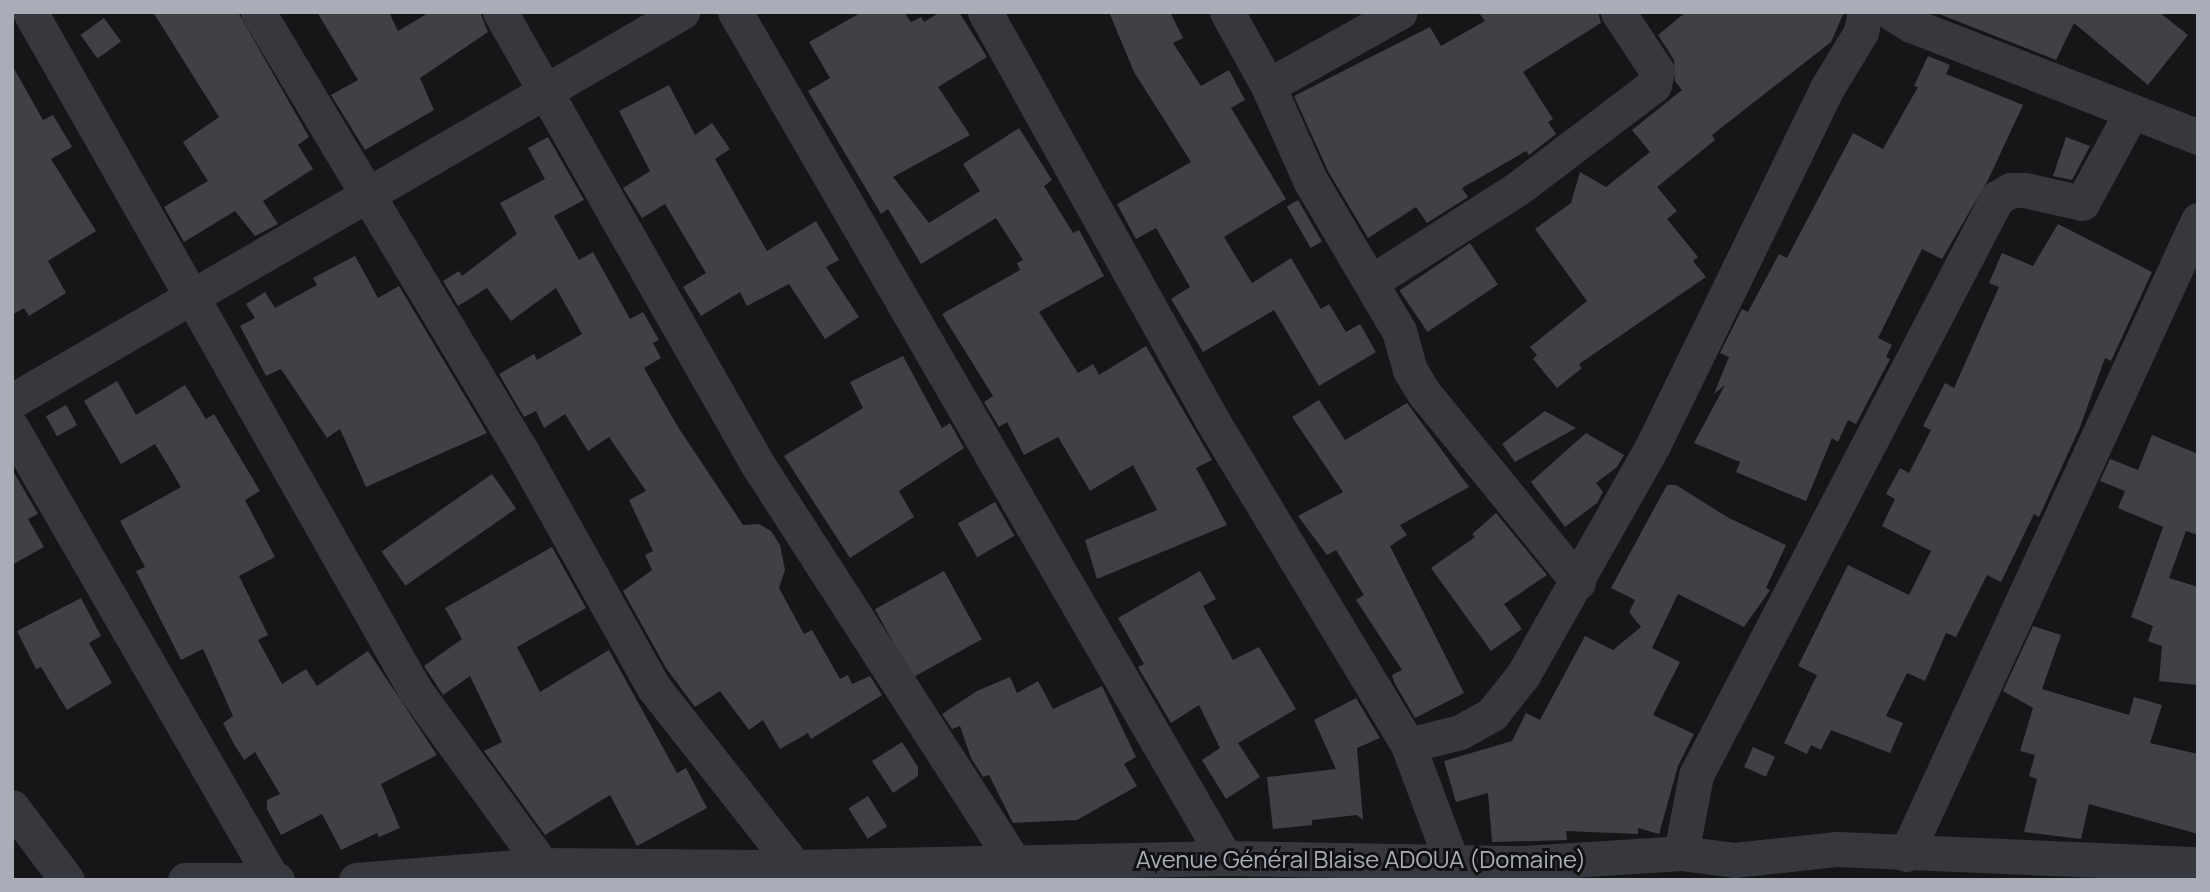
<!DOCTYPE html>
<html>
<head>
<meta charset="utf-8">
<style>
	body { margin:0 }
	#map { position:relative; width:2210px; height:892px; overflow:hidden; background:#161618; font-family:Manrope,sans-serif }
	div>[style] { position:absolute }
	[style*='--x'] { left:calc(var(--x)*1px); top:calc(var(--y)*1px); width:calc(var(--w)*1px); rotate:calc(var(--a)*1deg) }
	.building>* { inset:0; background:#404145; transform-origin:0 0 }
	.street>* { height:35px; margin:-17.5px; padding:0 17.5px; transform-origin:17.5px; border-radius:17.5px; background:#37383d }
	span { translate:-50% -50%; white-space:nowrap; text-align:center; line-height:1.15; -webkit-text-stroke:6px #111113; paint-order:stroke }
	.street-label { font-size:24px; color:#a8adb8 }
	.frame { position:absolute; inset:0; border:14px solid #a8adb8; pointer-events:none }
</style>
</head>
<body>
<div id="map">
	<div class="building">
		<i style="clip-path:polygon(153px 12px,238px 12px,309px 137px,298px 145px,313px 169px,263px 201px,278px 224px,255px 236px,235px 211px,184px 242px,164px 207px,208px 181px,183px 142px,219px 117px)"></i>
		<i style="clip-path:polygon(317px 12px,389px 12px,398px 31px,430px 12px,480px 12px,488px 32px,420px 78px,434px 110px,365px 150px,331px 95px,358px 80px)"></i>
		<i style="clip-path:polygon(862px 12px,904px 12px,911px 22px,921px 17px,924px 22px,940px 12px,959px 12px,987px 57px,938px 87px,970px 135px,893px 177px,929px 223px,980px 191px,963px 164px,1019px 128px,1052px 180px,1044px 186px,1073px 233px,1079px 230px,1104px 276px,1039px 312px,1078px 373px,1093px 364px,1099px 375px,1146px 346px,1212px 460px,1196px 468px,1227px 525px,1097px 579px,1085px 540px,1157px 510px,1133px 465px,1090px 491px,1058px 437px,1024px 455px,1007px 422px,999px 427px,984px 402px,993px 396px,942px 314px,1020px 270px,1017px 263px,1023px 260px,996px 218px,921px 264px,888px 209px,881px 214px,808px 91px,830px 78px,809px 42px)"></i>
		<i style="clip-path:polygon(1109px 12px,1170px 12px,1183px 38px,1173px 43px,1201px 86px,1229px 70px,1245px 100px,1231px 108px,1286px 199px,1224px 237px,1252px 283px,1291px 258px,1321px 309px,1329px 304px,1346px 332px,1360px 324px,1376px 352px,1319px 386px,1274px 310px,1203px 352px,1171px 299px,1190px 287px,1156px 228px,1136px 239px,1117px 204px,1191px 162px,1134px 72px)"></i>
		<i style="clip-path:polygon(1478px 12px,1598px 12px,1601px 23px,1523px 72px,1553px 119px,1548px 122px,1556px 134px,1529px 155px,1526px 151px,1462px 188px,1468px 197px,1427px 223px,1416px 207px,1368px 238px,1328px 171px,1294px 96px,1430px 27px,1441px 46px,1485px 21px)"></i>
		<i style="clip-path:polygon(1686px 12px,1844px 12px,1831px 42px,1712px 135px,1715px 140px,1657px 187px,1677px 211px,1667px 219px,1698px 257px,1693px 261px,1706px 277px,1579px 364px,1582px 368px,1557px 388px,1533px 359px,1537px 355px,1530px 347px,1587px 301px,1535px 229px,1571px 203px,1580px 172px,1606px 187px,1650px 152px,1632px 130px,1682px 90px,1675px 81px,1674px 60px,1658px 35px)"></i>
		<i style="clip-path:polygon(1934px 12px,2159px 12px,2188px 35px,2148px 85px,2074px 23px,2056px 60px)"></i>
		<i style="left:104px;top:18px;width:29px;height:29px;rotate:54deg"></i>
		<i style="clip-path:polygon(1928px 56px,1950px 65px,1946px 74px,2023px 105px,1988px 180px,1942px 259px,1922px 249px,1878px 338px,1892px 345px,1886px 357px,1890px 359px,1856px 424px,1848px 420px,1838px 442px,1832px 438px,1806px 501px,1736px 472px,1740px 462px,1694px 443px,1725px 385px,1714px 394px,1729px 357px,1720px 353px,1742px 309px,1748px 312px,1779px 254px,1787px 258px,1853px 133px,1883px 149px,1918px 87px,1914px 86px)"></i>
		<i style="clip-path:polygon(12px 65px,43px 120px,53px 115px,72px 147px,51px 159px,96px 231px,48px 261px,66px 293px,29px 316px,24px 308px,12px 315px)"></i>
		<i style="clip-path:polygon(669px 85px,695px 135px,712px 123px,730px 149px,715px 159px,767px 251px,816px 221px,839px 260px,826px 267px,859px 317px,825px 339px,789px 284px,747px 306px,740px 292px,701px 316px,683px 287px,706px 273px,665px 204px,642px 218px,623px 188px,650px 171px,619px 111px)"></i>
		<i style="clip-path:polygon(548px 137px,584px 200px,554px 216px,579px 260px,593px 252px,630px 319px,643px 312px,659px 340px,653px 343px,661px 358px,644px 368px,678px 427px,743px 525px,759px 524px,771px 531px,780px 545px,785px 570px,779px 588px,804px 634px,812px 630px,840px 679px,848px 675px,852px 684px,870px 676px,882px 695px,811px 739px,808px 733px,780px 749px,763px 720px,749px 730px,720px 691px,695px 707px,666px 668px,623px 591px,652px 570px,645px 555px,653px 551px,629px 500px,646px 491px,609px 437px,588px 451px,565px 414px,544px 428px,536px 411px,524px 417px,499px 374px,534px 354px,537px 360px,582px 334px,556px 288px,511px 321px,487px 288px,458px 306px,443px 281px,459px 271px,462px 276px,517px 234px,500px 203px,545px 179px,528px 148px)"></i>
		<i style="clip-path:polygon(2066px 137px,2090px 146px,2072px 180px,2053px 176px)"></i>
		<i style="left:1298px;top:200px;width:48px;height:13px;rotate:60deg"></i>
		<i style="clip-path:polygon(2058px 224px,2152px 272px,2111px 361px,2105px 358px,2080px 427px,2039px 517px,2034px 514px,2001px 582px,1987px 575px,1956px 637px,1946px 633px,1925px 681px,1907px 673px,1886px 716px,1903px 723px,1890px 753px,1831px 730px,1821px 750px,1811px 745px,1807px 754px,1784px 743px,1817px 675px,1798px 666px,1848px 565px,1909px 595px,1931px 551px,1882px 526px,1895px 499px,1886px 494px,1900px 468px,1909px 473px,1931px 430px,1923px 426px,1945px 383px,1954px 388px,1999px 287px,1989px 283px,2002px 253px,2033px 266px)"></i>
		<i style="left:1470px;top:243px;width:50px;height:85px;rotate:56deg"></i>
		<i style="clip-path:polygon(355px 256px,378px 298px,399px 286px,487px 433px,366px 487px,340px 429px,327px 438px,281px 369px,266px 376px,240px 326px,255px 318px,246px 304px,265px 292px,275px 308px,317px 285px,313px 278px)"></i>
		<i style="clip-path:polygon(903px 356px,942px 428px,950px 423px,964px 448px,899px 491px,914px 517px,850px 558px,784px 456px,863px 408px,850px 382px)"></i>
		<i style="clip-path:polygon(117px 381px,136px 415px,185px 385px,206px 419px,214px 414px,260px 491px,245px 500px,275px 557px,239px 576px,268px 635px,258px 640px,282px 684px,306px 669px,317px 686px,368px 651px,437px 755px,381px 784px,400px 828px,379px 837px,377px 833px,341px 850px,322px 814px,281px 835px,267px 809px,267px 800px,280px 794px,255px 752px,244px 760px,234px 744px,223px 723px,233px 716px,203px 649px,181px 660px,136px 571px,145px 567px,120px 521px,181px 487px,155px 444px,121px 464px,84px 401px)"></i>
		<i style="clip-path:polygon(1319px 400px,1345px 440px,1407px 403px,1469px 487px,1400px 525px,1407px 535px,1390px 546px,1464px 693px,1415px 718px,1394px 682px,1392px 675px,1402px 670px,1356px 600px,1364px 595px,1336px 550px,1327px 555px,1298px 516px,1343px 492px,1292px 417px)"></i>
		<i style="left:66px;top:405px;width:23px;height:23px;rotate:61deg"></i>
		<i style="clip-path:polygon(1545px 411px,1576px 428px,1515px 462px,1502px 444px)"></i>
		<i style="clip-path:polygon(1586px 433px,1624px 455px,1617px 467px,1596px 483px,1603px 492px,1597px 503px,1565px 527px,1531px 482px)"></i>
		<i style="clip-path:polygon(2152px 435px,2198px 454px,2198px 535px,2186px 531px,2169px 578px,2198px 587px,2198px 685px,2159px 681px,2162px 646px,2148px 641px,2153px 626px,2131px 617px,2163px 527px,2118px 508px,2125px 491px,2100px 481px,2110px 459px,2138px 470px)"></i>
		<i style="clip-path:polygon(12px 469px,38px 514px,28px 519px,44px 547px,12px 565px)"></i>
		<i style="left:492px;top:474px;width:42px;height:135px;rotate:55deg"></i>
		<i style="clip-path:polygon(1667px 485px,1676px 485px,1729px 518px,1786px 545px,1766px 588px,1770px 590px,1744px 627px,1678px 594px,1652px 648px,1680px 662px,1653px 715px,1694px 734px,1678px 766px,1659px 834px,1638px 828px,1638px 834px,1566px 831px,1567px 840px,1492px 842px,1488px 793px,1456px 802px,1444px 761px,1512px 741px,1526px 713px,1540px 720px,1585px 636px,1613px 650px,1641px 627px,1629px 612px,1635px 600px,1611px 588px)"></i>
		<i style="left:995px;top:502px;width:39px;height:43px;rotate:60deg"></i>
		<i style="clip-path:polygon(1496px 513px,1547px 575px,1504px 604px,1522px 629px,1491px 651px,1431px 568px,1475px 537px,1472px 534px)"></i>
		<i style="clip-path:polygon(552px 547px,586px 608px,517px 647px,540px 692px,609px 650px,677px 773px,686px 768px,707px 808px,637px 846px,610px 795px,545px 835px,484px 751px,502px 742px,470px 676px,443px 695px,424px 666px,462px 639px,445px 608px)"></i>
		<i style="left:944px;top:571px;width:78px;height:79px;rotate:61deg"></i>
		<i style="clip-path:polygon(1200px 571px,1216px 599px,1203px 606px,1233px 660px,1259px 647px,1296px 709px,1238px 743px,1260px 777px,1226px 799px,1202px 760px,1220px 748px,1199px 705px,1171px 723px,1138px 667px,1144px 664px,1118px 618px)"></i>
		<i style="clip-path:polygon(81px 598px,101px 636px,89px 643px,112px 683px,67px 710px,41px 667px,36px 669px,17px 631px)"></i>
		<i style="clip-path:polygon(2033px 626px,2061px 635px,2042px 689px,2129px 715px,2134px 697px,2162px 705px,2150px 743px,2198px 754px,2198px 834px,2089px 804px,2081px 839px,2024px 832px,2037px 779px,2029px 776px,2035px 755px,2020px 751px,2033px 708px,2003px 691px)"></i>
		<i style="clip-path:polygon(1010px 677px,1017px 693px,1038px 681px,1053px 709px,1102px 686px,1136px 757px,1124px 764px,1137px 786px,1077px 820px,1013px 823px,989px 775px,983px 777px,971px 758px,960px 726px,952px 729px,942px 714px,977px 691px)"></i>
		<i style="clip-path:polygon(1356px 698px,1380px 738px,1357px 748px,1363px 820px,1357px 815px,1312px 820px,1312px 825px,1273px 829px,1267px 777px,1336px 769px,1314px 720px)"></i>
		<i style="clip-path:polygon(902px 742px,918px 767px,918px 776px,893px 793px,872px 761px)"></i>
		<i style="left:1753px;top:747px;width:24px;height:22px;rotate:24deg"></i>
		<i style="left:868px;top:796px;width:36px;height:23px;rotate:58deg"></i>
	</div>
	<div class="street">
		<i style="--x:30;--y:12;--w:780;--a:60.41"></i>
		<i style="--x:415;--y:690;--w:216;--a:54"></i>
		<i style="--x:542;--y:865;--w:16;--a:105"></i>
		<i style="--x:258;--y:12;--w:513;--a:59.04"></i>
		<i style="--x:522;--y:452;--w:270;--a:60.8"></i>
		<i style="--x:654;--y:688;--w:228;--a:51.8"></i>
		<i style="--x:795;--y:867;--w:14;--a:107"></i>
		<i style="--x:500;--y:12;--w:521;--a:60.34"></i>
		<i style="--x:758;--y:465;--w:471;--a:57.2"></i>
		<i style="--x:1013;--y:861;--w:20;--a:108"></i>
		<i style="--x:735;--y:12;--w:978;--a:59.92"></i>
		<i style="--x:985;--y:12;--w:467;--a:60.9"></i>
		<i style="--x:1212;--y:420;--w:380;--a:58.9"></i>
		<i style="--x:1227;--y:12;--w:85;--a:61"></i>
		<i style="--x:1268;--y:86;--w:103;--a:65.9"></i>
		<i style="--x:1310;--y:180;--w:175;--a:59.5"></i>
		<i style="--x:1399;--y:331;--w:41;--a:74.2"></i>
		<i style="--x:1410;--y:370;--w:27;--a:59"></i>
		<i style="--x:1424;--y:393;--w:244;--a:50.8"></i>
		<i style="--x:1890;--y:12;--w:25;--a:32"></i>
		<i style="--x:1911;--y:25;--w:308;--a:21.3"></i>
		<i style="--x:1268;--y:86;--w:151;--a:-29.3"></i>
		<i style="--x:1371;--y:282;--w:173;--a:-32.5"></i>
		<i style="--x:1517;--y:189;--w:172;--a:-37.2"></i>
		<i style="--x:1654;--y:85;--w:14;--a:-78"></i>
		<i style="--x:1657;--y:71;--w:71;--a:-123.5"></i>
		<i style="--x:12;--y:401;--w:775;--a:-30.14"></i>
		<i style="--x:12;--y:428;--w:522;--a:60"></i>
		<i style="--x:12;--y:807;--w:91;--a:53"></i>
		<i style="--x:1681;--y:853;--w:79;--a:-79.1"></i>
		<i style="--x:1696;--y:775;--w:651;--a:-62.45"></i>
		<i style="--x:1997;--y:198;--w:16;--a:-30"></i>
		<i style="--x:2011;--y:190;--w:14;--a:0"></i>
		<i style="--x:2025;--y:190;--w:58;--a:12.8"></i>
		<i style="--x:2082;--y:203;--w:102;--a:-61.4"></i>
		<i style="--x:1906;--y:854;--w:698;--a:-65.27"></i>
		<i style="--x:1451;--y:860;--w:123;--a:-110.5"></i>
		<i style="--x:1408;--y:745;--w:54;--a:-14"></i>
		<i style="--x:1460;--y:732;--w:37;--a:-29"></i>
		<i style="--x:1492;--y:714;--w:50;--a:-51.5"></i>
		<i style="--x:1523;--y:675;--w:264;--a:-60.5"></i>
		<i style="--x:1653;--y:445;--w:397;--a:-64"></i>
		<i style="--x:1827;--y:88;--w:66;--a:-58.7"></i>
		<i style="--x:1861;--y:32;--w:20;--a:-79"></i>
		<i style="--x:185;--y:880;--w:92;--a:0"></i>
		<i style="--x:356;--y:880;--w:187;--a:-4.6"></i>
		<i style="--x:542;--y:865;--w:253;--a:0.5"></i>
		<i style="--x:795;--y:867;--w:430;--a:-1.2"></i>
		<i style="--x:1225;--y:858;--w:299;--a:1"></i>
		<i style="--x:1524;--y:863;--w:157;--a:-3.6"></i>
		<i style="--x:1681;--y:853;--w:53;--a:7.5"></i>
		<i style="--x:1734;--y:860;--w:104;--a:-6.1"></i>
		<i style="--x:1837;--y:849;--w:361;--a:2.4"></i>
	</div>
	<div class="street-label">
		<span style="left:1361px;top:859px">Avenue Général Blaise ADOUA (Domaine)</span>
	</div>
	<div class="frame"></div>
</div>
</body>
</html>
